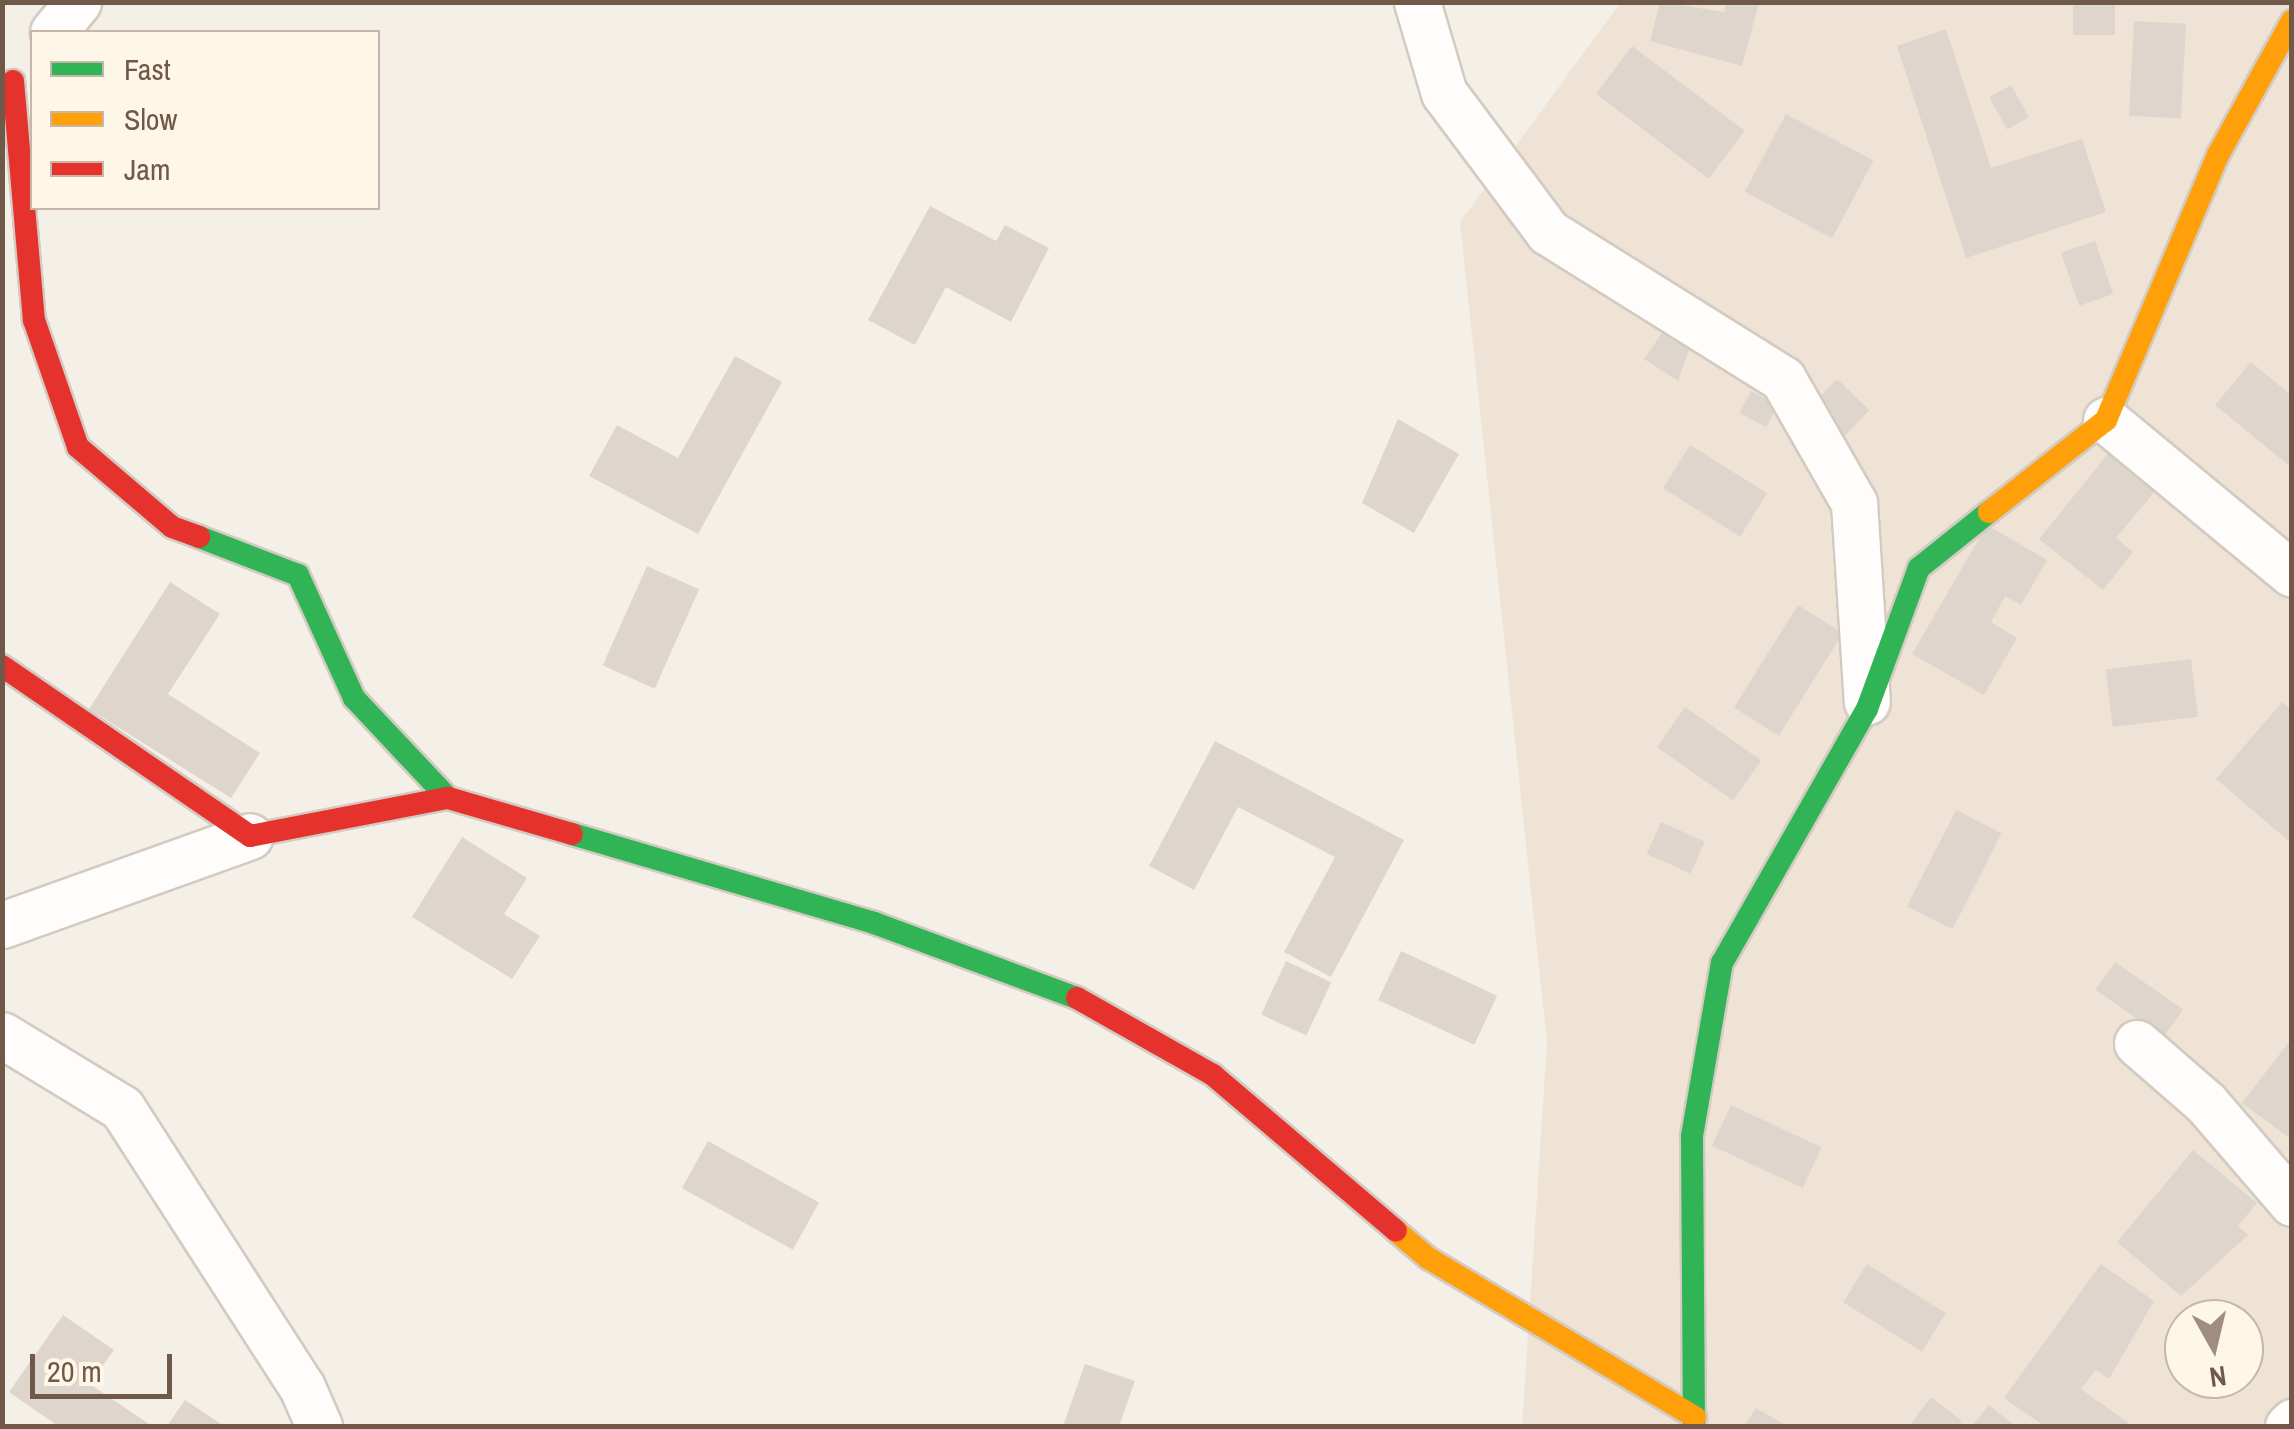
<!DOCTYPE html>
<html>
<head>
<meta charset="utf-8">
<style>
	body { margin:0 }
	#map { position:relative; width:2294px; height:1429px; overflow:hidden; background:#f5f0e7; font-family:"Archivo Narrow",sans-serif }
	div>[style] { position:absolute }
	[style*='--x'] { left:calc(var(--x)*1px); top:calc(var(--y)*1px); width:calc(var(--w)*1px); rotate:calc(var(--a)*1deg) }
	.residential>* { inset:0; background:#eee3d4 }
	.building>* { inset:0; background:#ded6cd; transform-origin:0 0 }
	.roads { filter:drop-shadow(2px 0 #d3cbc2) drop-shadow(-2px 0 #d3cbc2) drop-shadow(0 2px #d3cbc2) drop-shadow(0 -2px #d3cbc2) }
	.street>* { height:45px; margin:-22.5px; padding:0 22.5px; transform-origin:22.5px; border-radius:22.5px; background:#fefdfb }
	.fast>* { height:22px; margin:-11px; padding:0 11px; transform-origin:11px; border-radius:11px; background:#30b455 }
	.slow>* { height:22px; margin:-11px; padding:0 11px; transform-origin:11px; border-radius:11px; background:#ff9f0a }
	.jam>* { height:22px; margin:-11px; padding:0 11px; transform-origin:11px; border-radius:11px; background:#e5322d }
	span { translate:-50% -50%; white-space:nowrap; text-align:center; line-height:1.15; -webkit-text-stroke:8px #fef6e7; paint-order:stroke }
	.frame { position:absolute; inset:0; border:5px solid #715949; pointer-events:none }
	.legend { position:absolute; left:30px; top:30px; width:350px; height:180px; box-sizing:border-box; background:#fef6e7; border:2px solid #c6b7a8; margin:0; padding:12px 18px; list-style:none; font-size:30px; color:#715949 }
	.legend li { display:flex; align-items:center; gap:20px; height:50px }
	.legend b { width:50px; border:2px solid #c6b7a8 }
	.north { position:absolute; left:2164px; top:1299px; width:100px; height:100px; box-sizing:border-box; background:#fef6e7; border:2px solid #c6b7a8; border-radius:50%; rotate:172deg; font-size:28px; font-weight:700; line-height:40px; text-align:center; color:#715949 }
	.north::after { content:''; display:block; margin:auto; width:35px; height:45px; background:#9f8e80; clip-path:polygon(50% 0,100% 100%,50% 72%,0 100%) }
	.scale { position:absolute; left:30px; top:1354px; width:142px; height:45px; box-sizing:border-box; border:5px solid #715949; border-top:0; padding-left:12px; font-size:30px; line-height:35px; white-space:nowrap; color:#715949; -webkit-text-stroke:8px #fef6e7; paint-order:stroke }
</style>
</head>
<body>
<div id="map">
	<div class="residential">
		<i style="clip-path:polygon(evenodd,1620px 3px,2291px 3px,2291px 1426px,1522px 1426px,1547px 1043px,1460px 222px,1620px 3px,2184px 1319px,2244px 1319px,2244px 1379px,2184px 1379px,2184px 1319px)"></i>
	</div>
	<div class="building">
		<i style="clip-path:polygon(1660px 2px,1724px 12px,1727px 2px,1759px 2px,1742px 66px,1650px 41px)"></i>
		<i style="left:2073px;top:2px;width:42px;height:33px"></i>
		<i style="left:2134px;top:21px;width:52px;height:95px;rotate:3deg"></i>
		<i style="clip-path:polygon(1946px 29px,1991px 168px,2082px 139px,2106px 212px,1966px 258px,1897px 46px)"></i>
		<i style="left:1632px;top:46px;width:141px;height:60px;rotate:37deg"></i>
		<i style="left:2011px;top:85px;width:37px;height:25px;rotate:61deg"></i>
		<i style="left:1786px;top:114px;width:99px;height:88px;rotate:28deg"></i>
		<i style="clip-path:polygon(930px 206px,996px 241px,1005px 225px,1049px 248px,1011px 322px,946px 287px,915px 345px,868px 320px)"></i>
		<i style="left:2095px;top:241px;width:56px;height:36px;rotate:71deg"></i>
		<i style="clip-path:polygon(1668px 324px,1693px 339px,1678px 381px,1644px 359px)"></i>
		<i style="clip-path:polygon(735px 356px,782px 382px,698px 534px,589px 476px,617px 425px,678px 458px)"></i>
		<i style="clip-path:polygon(2251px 362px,2292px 396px,2292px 468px,2215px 405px)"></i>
		<i style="left:1837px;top:379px;width:45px;height:37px;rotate:44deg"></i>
		<i style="left:1751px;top:391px;width:30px;height:25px;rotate:27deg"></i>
		<i style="clip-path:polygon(1398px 419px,1459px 454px,1414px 533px,1362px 503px)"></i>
		<i style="clip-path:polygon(2116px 444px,2163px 482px,2116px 538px,2133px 552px,2103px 590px,2039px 539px)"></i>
		<i style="left:1690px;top:445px;width:91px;height:51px;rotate:32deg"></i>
		<i style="clip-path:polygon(1987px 525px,2047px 560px,2021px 605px,2005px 596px,1991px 622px,2017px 638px,1984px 695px,1912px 654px)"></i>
		<i style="left:647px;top:566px;width:57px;height:109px;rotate:24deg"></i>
		<i style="clip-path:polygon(170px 582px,220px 614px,168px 694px,260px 753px,231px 798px,89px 709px)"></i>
		<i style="left:1798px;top:605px;width:53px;height:121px;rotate:32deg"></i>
		<i style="left:2191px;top:659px;width:58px;height:86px;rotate:83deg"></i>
		<i style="clip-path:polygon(2282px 702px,2292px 710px,2292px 844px,2216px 779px)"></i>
		<i style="left:1685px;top:707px;width:93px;height:49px;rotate:35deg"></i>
		<i style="clip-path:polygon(1215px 741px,1404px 840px,1331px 977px,1284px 952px,1335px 857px,1238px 807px,1194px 890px,1149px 866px)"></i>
		<i style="left:1956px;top:810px;width:51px;height:108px;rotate:27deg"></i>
		<i style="left:1661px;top:822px;width:48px;height:35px;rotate:24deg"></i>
		<i style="clip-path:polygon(462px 837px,527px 878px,504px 914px,540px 936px,512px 979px,412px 917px)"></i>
		<i style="left:1401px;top:951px;width:106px;height:54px;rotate:25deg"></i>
		<i style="left:1286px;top:961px;width:50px;height:59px;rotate:25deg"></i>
		<i style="left:2115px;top:962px;width:83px;height:34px;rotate:35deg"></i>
		<i style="clip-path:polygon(2292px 1038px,2292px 1140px,2242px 1103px)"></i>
		<i style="left:1731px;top:1105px;width:100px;height:45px;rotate:25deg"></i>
		<i style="left:708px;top:1141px;width:127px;height:54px;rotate:29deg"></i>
		<i style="clip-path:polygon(2193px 1150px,2257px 1203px,2238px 1226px,2248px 1235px,2181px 1296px,2117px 1242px)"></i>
		<i style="left:1867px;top:1264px;width:93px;height:45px;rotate:32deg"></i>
		<i style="clip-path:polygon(2101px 1264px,2154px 1301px,2109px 1379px,2096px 1370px,2081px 1389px,2133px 1426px,2044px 1426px,2004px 1398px)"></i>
		<i style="clip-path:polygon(63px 1315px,114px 1350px,90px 1384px,152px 1426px,58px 1426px,9px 1392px)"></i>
		<i style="clip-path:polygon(1085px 1364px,1135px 1381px,1119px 1426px,1063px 1426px)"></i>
		<i style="clip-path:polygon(1931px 1397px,1962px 1421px,1958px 1426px,1909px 1426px)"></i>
		<i style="clip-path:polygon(185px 1400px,224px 1426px,167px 1426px)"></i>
		<i style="clip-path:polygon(1989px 1405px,2015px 1426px,1972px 1426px)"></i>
		<i style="clip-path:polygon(1756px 1408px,1787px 1426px,1744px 1426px)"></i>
	</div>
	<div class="roads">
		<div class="street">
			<i style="--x:1417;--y:2;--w:95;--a:73.5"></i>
			<i style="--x:1444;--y:93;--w:174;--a:53.2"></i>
			<i style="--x:1548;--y:232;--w:277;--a:32"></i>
			<i style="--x:1783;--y:379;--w:143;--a:60.2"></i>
			<i style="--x:1854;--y:503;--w:199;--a:86.3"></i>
			<i style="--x:53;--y:32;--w:39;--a:-50"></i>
			<i style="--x:2106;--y:420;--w:241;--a:39.6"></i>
			<i style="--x:2;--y:925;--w:263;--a:-19.7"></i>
			<i style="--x:2;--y:1035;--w:140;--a:31.3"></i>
			<i style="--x:122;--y:1108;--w:332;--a:57.2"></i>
			<i style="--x:302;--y:1387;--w:43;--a:66.4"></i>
			<i style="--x:2137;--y:1043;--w:91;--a:41"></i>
			<i style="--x:2206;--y:1103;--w:132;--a:49.3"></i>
			<i style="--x:2288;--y:1426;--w:6;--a:-45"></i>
		</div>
		<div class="fast">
			<i style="--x:199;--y:537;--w:106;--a:21"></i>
			<i style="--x:298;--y:575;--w:135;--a:65.5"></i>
			<i style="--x:354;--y:698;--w:137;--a:46.8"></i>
			<i style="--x:572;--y:834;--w:315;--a:16.4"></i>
			<i style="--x:874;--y:923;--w:216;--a:20.3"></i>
			<i style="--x:1694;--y:1426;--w:290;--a:-90.4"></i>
			<i style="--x:1692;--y:1136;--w:176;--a:-80.2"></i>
			<i style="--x:1722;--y:963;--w:292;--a:-60.3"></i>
			<i style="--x:1867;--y:709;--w:150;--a:-69.8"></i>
			<i style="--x:1919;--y:568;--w:90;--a:-38.7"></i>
		</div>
		<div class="slow">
			<i style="--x:1989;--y:512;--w:149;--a:-38.2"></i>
			<i style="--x:2106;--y:420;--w:288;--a:-67.1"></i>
			<i style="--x:2218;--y:155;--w:153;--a:-61.1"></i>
			<i style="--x:1396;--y:1231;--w:42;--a:40.2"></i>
			<i style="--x:1428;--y:1258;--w:311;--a:30.8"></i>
		</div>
		<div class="jam">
			<i style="--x:13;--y:81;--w:240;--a:85"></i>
			<i style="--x:34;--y:320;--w:134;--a:70.9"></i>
			<i style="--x:78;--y:447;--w:123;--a:40.4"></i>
			<i style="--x:172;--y:527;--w:29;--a:20"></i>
			<i style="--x:2;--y:666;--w:301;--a:34.4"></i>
			<i style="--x:250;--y:836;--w:202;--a:-10.9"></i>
			<i style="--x:448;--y:798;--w:129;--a:16.2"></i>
			<i style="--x:1077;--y:998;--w:156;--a:29.5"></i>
			<i style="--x:1213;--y:1075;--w:240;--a:40.4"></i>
		</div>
	</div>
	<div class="frame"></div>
	<ul class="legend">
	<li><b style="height:12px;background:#30b455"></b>Fast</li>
	<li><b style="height:12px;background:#ff9f0a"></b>Slow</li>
	<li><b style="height:12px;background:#e5322d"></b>Jam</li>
	</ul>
	<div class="north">N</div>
	<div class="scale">20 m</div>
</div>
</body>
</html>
